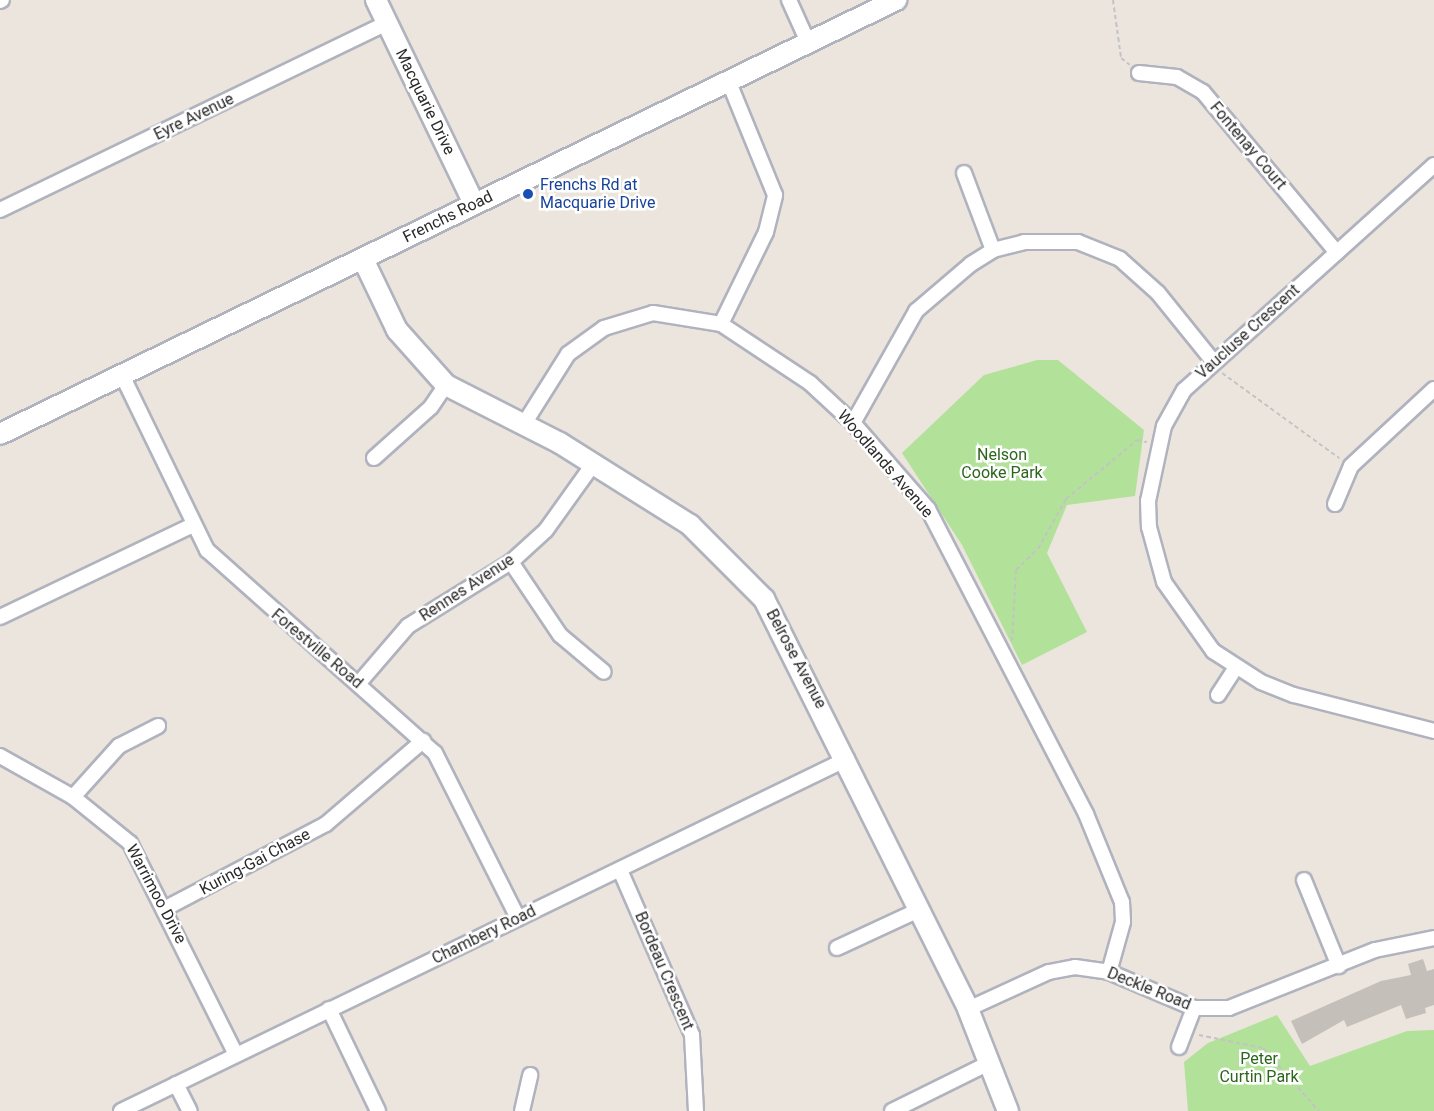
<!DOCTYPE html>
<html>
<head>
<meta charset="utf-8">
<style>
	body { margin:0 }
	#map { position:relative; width:1434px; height:1111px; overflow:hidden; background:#ece5dd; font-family:Roboto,sans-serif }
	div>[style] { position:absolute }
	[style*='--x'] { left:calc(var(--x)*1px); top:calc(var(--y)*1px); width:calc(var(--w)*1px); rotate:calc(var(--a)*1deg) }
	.green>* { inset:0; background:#b2e19a }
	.building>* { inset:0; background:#c4bfb9 }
	.path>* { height:2px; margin-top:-1px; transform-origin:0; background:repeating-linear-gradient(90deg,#c3c3c3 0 4.5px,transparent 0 7.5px) }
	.roads { filter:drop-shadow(2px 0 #b0b3be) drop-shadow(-2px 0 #b0b3be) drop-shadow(0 2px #b0b3be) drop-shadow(0 -2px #b0b3be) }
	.street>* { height:14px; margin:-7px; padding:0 7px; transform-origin:7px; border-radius:7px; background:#fff }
	.secondary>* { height:20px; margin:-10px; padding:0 10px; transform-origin:10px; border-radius:10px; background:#fff }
	.dots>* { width:16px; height:16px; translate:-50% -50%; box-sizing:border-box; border:3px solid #fff; border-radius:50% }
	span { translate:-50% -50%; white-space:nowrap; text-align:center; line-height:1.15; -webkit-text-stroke:5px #fff; paint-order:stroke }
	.street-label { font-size:16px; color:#2a2a2a }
	.transit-label { font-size:16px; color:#164399 }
	.left { translate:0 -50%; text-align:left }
	.park-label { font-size:16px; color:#2b661c }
</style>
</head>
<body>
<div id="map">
	<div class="green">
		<i style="clip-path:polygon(1037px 360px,1058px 360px,1144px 430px,1135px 496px,1067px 505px,1047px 553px,1087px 632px,1022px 665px,962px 545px,902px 453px,984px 375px)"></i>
		<i style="clip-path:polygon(1277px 1015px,1310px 1066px,1407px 1031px,1434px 1030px,1434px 1111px,1188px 1111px,1184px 1062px,1208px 1043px)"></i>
	</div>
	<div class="building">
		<i style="clip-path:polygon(1423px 959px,1427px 971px,1434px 969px,1434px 1005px,1425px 1008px,1426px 1013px,1406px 1019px,1401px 1005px,1347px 1027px,1344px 1020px,1302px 1044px,1291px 1021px,1381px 981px,1411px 975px,1408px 964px)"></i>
	</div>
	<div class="path">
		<i style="--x:1113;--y:0;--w:59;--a:82.1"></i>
		<i style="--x:1121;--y:58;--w:11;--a:38"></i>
		<i style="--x:1222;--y:373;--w:145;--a:36"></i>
		<i style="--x:1012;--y:641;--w:71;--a:-86.8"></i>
		<i style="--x:1016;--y:570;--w:30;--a:-44"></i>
		<i style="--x:1038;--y:549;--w:57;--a:-60.8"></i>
		<i style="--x:1066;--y:499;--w:92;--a:-39.7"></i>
		<i style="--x:1137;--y:440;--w:10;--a:11"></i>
		<i style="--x:1199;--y:1035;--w:65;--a:11.5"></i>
		<i style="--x:1263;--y:1048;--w:84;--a:48.4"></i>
	</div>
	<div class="roads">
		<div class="street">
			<i style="--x:789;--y:0;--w:46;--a:65.7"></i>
			<i style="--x:0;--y:1;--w:2;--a:-27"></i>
			<i style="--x:1139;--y:73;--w:38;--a:6"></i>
			<i style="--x:1177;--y:77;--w:30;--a:30"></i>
			<i style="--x:1203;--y:92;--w:209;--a:50.2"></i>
			<i style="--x:1434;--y:165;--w:336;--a:138"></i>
			<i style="--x:1184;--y:390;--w:41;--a:119.1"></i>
			<i style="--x:1164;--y:426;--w:77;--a:102"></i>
			<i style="--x:1148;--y:501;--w:26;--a:88"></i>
			<i style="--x:1149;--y:527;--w:57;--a:74.7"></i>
			<i style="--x:1164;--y:582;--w:85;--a:54.6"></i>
			<i style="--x:1213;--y:651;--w:57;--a:32.9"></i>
			<i style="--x:1261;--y:682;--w:35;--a:22"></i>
			<i style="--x:1294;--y:695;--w:145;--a:14.4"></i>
			<i style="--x:964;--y:173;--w:82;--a:69.4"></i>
			<i style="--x:0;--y:210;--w:430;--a:-25.8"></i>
			<i style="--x:721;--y:324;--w:102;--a:-63.9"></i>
			<i style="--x:766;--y:232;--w:38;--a:-76"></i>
			<i style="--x:775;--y:195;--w:122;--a:-112.2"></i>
			<i style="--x:122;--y:375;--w:195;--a:64.1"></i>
			<i style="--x:207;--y:550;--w:305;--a:41.7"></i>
			<i style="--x:435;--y:753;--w:185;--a:63.3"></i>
			<i style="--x:853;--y:423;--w:129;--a:-60.6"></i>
			<i style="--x:916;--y:311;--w:72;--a:-40.5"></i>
			<i style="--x:971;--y:264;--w:26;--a:-32"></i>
			<i style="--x:993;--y:250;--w:32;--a:-14"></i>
			<i style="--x:1024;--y:242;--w:54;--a:0"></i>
			<i style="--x:1078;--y:242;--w:45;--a:22"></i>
			<i style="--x:1120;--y:259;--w:51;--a:41.8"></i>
			<i style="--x:1158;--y:293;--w:86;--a:51.1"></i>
			<i style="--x:524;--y:424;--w:83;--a:-57.8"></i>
			<i style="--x:568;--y:354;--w:44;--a:-35.8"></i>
			<i style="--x:604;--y:328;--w:51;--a:-17"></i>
			<i style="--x:653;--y:313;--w:69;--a:9.2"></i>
			<i style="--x:721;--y:324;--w:107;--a:33.5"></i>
			<i style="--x:810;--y:383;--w:59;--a:42.9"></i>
			<i style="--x:853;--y:423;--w:114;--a:48.9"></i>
			<i style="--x:928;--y:509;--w:343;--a:62.6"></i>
			<i style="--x:1086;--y:814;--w:95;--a:67.8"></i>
			<i style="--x:1122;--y:902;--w:20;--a:87"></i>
			<i style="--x:1123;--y:922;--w:52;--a:105.6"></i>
			<i style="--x:374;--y:458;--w:76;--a:-41.8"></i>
			<i style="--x:431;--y:407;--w:27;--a:-56"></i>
			<i style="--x:1335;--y:504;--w:41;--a:-67.2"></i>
			<i style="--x:1351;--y:466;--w:113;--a:-42.9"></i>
			<i style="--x:511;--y:562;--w:88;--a:56.1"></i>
			<i style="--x:560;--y:635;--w:57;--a:40.1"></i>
			<i style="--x:0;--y:617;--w:214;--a:-25.5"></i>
			<i style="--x:359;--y:683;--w:75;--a:-49.3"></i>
			<i style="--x:408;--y:626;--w:121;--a:-31.9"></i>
			<i style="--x:511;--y:562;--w:47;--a:-42.4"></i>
			<i style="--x:546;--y:530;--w:82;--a:-54.4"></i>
			<i style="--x:1218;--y:695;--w:31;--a:-57"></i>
			<i style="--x:0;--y:756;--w:84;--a:29.3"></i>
			<i style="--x:73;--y:797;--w:73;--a:38.9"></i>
			<i style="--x:130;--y:843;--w:235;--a:63.4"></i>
			<i style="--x:73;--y:797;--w:69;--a:-48"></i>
			<i style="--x:119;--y:746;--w:44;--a:-27.1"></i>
			<i style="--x:620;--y:870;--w:180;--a:66.4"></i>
			<i style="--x:692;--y:1035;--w:76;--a:87"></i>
			<i style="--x:1304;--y:880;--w:93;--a:67.9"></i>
			<i style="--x:166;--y:908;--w:181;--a:-27.7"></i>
			<i style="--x:326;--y:824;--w:128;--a:-40.6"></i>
			<i style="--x:837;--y:948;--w:90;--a:-24.9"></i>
			<i style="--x:329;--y:1009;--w:113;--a:64.3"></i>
			<i style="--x:968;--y:1009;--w:89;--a:-24.6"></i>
			<i style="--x:1049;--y:972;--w:26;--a:-11"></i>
			<i style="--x:1075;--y:967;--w:34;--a:8"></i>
			<i style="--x:1109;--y:972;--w:92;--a:23"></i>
			<i style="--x:1194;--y:1008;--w:35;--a:0"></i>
			<i style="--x:1229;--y:1008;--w:157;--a:-21.7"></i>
			<i style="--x:1375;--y:950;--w:60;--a:-11.5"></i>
			<i style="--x:1179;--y:1047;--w:42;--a:-69"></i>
			<i style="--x:176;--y:1084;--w:30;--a:63"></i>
			<i style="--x:121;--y:1111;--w:807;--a:-25.87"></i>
			<i style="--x:522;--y:1111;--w:37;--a:-77"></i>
			<i style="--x:892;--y:1111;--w:108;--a:-26.3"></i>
		</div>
		<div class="secondary">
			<i style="--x:376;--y:0;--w:226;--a:64.3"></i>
			<i style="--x:363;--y:259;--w:79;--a:64.4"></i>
			<i style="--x:397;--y:330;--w:74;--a:48.3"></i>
			<i style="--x:446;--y:385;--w:128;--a:27"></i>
			<i style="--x:560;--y:443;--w:154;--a:32.2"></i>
			<i style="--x:690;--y:525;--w:105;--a:45"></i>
			<i style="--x:764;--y:599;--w:458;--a:63.5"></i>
			<i style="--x:968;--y:1009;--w:110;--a:68.6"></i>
			<i style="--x:0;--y:434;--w:996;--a:-25.84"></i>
		</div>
	</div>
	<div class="dots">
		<i style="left:528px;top:194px;background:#1a4fb4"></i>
	</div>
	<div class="street-label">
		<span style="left:425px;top:102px;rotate:64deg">Macquarie Drive</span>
		<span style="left:194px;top:117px;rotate:-26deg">Eyre Avenue</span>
		<span style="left:1248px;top:146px;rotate:50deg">Fontenay Court</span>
		<span style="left:448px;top:217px;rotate:-26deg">Frenchs Road</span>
		<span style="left:1248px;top:332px;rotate:-42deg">Vaucluse Crescent</span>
		<span style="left:885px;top:464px;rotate:49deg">Woodlands Avenue</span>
		<span style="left:467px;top:588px;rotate:-33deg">Rennes Avenue</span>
		<span style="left:317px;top:649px;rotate:40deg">Forestville Road</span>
		<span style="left:796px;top:659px;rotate:62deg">Belrose Avenue</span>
		<span style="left:255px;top:862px;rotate:-28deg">Kuring-Gai Chase</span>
		<span style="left:156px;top:894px;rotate:62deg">Warrimoo Drive</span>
		<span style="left:484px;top:935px;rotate:-26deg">Chambery Road</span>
		<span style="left:664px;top:971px;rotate:67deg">Bordeau Crescent</span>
		<span style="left:1149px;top:989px;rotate:22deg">Deckle Road</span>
	</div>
	<div class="transit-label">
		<span class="left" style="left:540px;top:194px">Frenchs Rd at<br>Macquarie Drive</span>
	</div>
	<div class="park-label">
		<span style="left:1002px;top:464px">Nelson<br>Cooke Park</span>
		<span style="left:1259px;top:1068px">Peter<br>Curtin Park</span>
	</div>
</div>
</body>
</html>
